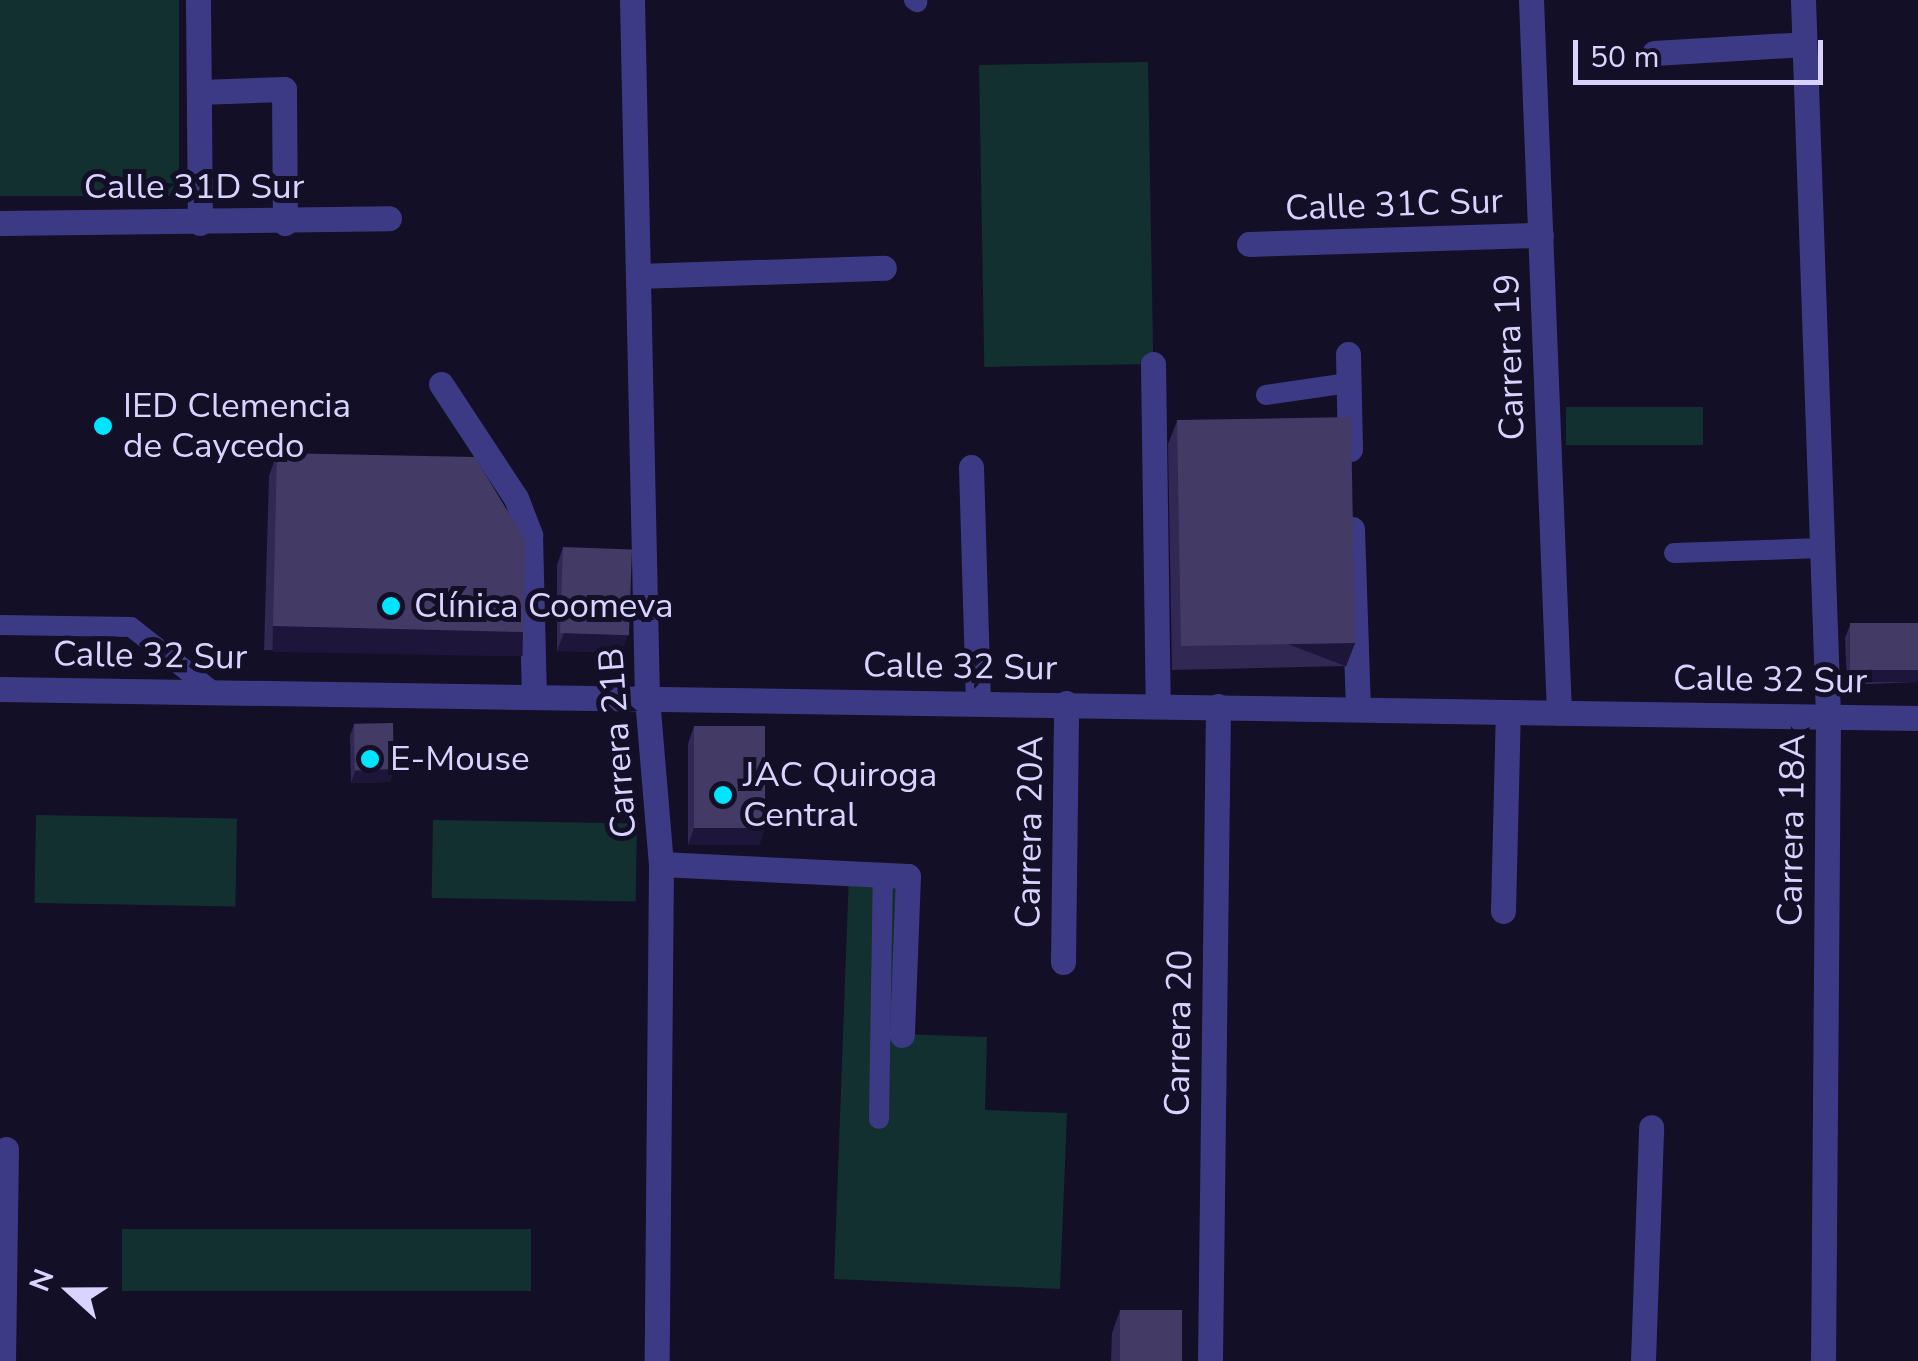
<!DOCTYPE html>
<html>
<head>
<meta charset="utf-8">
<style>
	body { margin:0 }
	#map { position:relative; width:1918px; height:1361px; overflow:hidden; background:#130f26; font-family:"Nunito Sans",sans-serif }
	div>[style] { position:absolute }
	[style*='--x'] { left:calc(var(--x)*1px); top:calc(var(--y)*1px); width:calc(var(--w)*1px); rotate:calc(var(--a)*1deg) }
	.green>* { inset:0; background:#12302f; transform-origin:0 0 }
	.lane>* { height:20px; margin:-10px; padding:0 10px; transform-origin:10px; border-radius:10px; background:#3d3a85 }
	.street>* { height:25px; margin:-12.5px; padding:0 12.5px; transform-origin:12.5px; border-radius:12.5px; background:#3d3a85 }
	.wall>* { inset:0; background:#312854 }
	.shaded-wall>* { inset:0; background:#1d163a; transform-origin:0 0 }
	.building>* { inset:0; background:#433a66; transform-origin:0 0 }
	.dots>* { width:28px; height:28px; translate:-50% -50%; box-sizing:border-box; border:5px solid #130f26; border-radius:50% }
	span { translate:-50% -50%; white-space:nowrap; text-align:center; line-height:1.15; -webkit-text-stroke:10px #130f26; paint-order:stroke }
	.street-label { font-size:35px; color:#d9d4ff }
	.poi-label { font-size:35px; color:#d9d4ff }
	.left { translate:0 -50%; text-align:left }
	.north { position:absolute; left:20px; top:1241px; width:100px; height:100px; -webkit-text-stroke:8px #130f26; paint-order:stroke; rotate:291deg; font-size:28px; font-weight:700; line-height:40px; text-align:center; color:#d9d4ff }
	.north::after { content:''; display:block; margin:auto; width:35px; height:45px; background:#d9d4ff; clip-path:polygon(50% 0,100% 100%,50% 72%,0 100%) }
	.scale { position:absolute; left:1573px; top:40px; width:250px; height:45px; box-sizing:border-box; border:5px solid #d9d4ff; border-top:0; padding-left:12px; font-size:30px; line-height:35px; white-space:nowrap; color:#d9d4ff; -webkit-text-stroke:8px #130f26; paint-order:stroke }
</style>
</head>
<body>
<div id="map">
	<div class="green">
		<i style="left:0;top:0;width:179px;height:196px"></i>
		<i style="left:1148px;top:62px;width:302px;height:169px;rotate:89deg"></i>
		<i style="left:1703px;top:407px;width:38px;height:137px;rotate:90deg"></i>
		<i style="left:36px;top:815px;width:201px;height:88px;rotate:1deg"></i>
		<i style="left:433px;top:820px;width:204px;height:78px;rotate:1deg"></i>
		<i style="clip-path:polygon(849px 873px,908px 876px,902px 1034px,987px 1037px,985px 1110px,1067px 1113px,1060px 1289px,834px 1279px)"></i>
		<i style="left:122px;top:1229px;width:409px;height:62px"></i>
	</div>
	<div class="lane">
		<i style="--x:914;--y:0;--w:4;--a:34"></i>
		<i style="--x:1266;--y:395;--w:83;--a:-8.3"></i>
		<i style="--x:1674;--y:553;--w:148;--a:-1.9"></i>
		<i style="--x:0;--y:625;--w:131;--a:0.9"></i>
		<i style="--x:131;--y:627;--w:105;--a:38.1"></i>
		<i style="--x:879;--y:1119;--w:244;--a:-89.1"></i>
	</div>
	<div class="street">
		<i style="--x:198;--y:0;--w:223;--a:89.5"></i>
		<i style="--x:632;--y:0;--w:698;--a:88.77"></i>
		<i style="--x:647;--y:698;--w:167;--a:85.2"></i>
		<i style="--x:661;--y:864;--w:497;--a:90.5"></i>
		<i style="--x:1531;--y:0;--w:713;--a:87.75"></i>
		<i style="--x:1803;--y:0;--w:716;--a:88"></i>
		<i style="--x:1828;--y:716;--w:645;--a:90.44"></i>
		<i style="--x:1654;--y:53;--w:150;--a:-3.4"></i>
		<i style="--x:199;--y:92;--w:85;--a:-2"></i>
		<i style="--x:284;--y:89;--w:134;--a:89.6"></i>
		<i style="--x:0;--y:223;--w:389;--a:-0.7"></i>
		<i style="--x:1249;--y:244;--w:292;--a:-1.8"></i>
		<i style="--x:638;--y:276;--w:246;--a:-1.9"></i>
		<i style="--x:1348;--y:354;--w:95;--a:88.8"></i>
		<i style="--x:1153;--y:364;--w:341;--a:89.2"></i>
		<i style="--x:441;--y:384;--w:136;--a:56.7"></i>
		<i style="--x:516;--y:498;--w:40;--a:69"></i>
		<i style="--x:530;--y:535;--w:162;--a:88.6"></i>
		<i style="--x:971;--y:467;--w:234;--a:88.3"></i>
		<i style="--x:1352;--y:529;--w:180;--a:88.1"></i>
		<i style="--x:0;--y:689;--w:1918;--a:0.87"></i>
		<i style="--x:661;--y:864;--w:247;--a:2.8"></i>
		<i style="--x:908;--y:876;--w:159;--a:92.2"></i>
		<i style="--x:1503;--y:911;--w:199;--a:-88.6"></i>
		<i style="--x:1063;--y:962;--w:259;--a:-89.3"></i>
		<i style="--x:3;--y:1361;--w:212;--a:-89.2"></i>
		<i style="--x:1210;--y:1361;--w:655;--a:-89.3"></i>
		<i style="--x:1643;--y:1361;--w:234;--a:-88"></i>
	</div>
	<div class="wall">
		<i style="clip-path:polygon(1177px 421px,1355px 643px,1346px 666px,1172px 670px,1168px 444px)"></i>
		<i style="clip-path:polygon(277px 453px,514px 655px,264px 650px,269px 476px)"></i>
		<i style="clip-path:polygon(563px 547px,628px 634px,621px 652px,557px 651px,557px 565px)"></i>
		<i style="clip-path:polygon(1918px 623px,1918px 682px,1847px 685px,1845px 638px,1850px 625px)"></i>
		<i style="clip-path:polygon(354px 724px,394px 769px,390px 782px,351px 783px,350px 736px)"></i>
		<i style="clip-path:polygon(694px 726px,765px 827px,759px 845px,688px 845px,688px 744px)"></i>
		<i style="clip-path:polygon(1120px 1310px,1181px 1361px,1111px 1361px,1112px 1333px)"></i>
	</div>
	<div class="shaded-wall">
		<i style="left:273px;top:626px;width:250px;height:26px;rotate:1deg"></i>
		<i style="clip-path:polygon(564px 633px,628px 634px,621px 652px,557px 651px)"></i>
		<i style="left:1355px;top:643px;width:25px;height:175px;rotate:111deg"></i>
		<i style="left:1918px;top:670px;width:12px;height:67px;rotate:90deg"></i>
		<i style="clip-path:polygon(394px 769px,390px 782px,351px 783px,355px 771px)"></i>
		<i style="clip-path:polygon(765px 827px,759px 845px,688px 845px,694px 828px)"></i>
	</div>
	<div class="building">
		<i style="left:1351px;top:417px;width:226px;height:174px;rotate:89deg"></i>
		<i style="clip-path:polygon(277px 453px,475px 457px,525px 540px,523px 632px,273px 626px)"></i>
		<i style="left:563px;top:547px;width:69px;height:86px;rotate:2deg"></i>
		<i style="left:1918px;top:623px;width:47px;height:68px;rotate:90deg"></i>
		<i style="left:393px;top:723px;width:46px;height:39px;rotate:89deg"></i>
		<i style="left:694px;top:726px;width:71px;height:102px"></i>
		<i style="left:1120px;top:1310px;width:62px;height:51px"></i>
	</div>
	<div class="dots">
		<i style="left:103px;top:426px;background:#00e5ff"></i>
		<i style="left:391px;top:606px;background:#00e5ff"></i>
		<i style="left:370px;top:759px;background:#00e5ff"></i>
		<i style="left:723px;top:795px;background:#00e5ff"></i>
	</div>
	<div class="street-label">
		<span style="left:194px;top:187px">Calle 31D Sur</span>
		<span style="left:1394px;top:205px;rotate:-2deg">Calle 31C Sur</span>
		<span style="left:1510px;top:357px;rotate:-92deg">Carrera 19</span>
		<span style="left:150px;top:656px;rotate:1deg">Calle 32 Sur</span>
		<span style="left:960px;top:667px;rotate:1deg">Calle 32 Sur</span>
		<span style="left:1770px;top:680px;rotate:1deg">Calle 32 Sur</span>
		<span style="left:618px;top:743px;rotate:-94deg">Carrera 21B</span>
		<span style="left:1792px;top:830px;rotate:-89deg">Carrera 18A</span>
		<span style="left:1030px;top:832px;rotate:-89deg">Carrera 20A</span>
		<span style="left:1179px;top:1033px;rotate:-89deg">Carrera 20</span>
	</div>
	<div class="poi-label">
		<span class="left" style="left:123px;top:426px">IED Clemencia<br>de Caycedo</span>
		<span class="left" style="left:414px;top:606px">Clínica Coomeva</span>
		<span class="left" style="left:390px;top:759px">E-Mouse</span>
		<span class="left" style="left:743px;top:795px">JAC Quiroga<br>Central</span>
	</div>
	<div class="north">N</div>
	<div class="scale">50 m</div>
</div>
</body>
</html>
